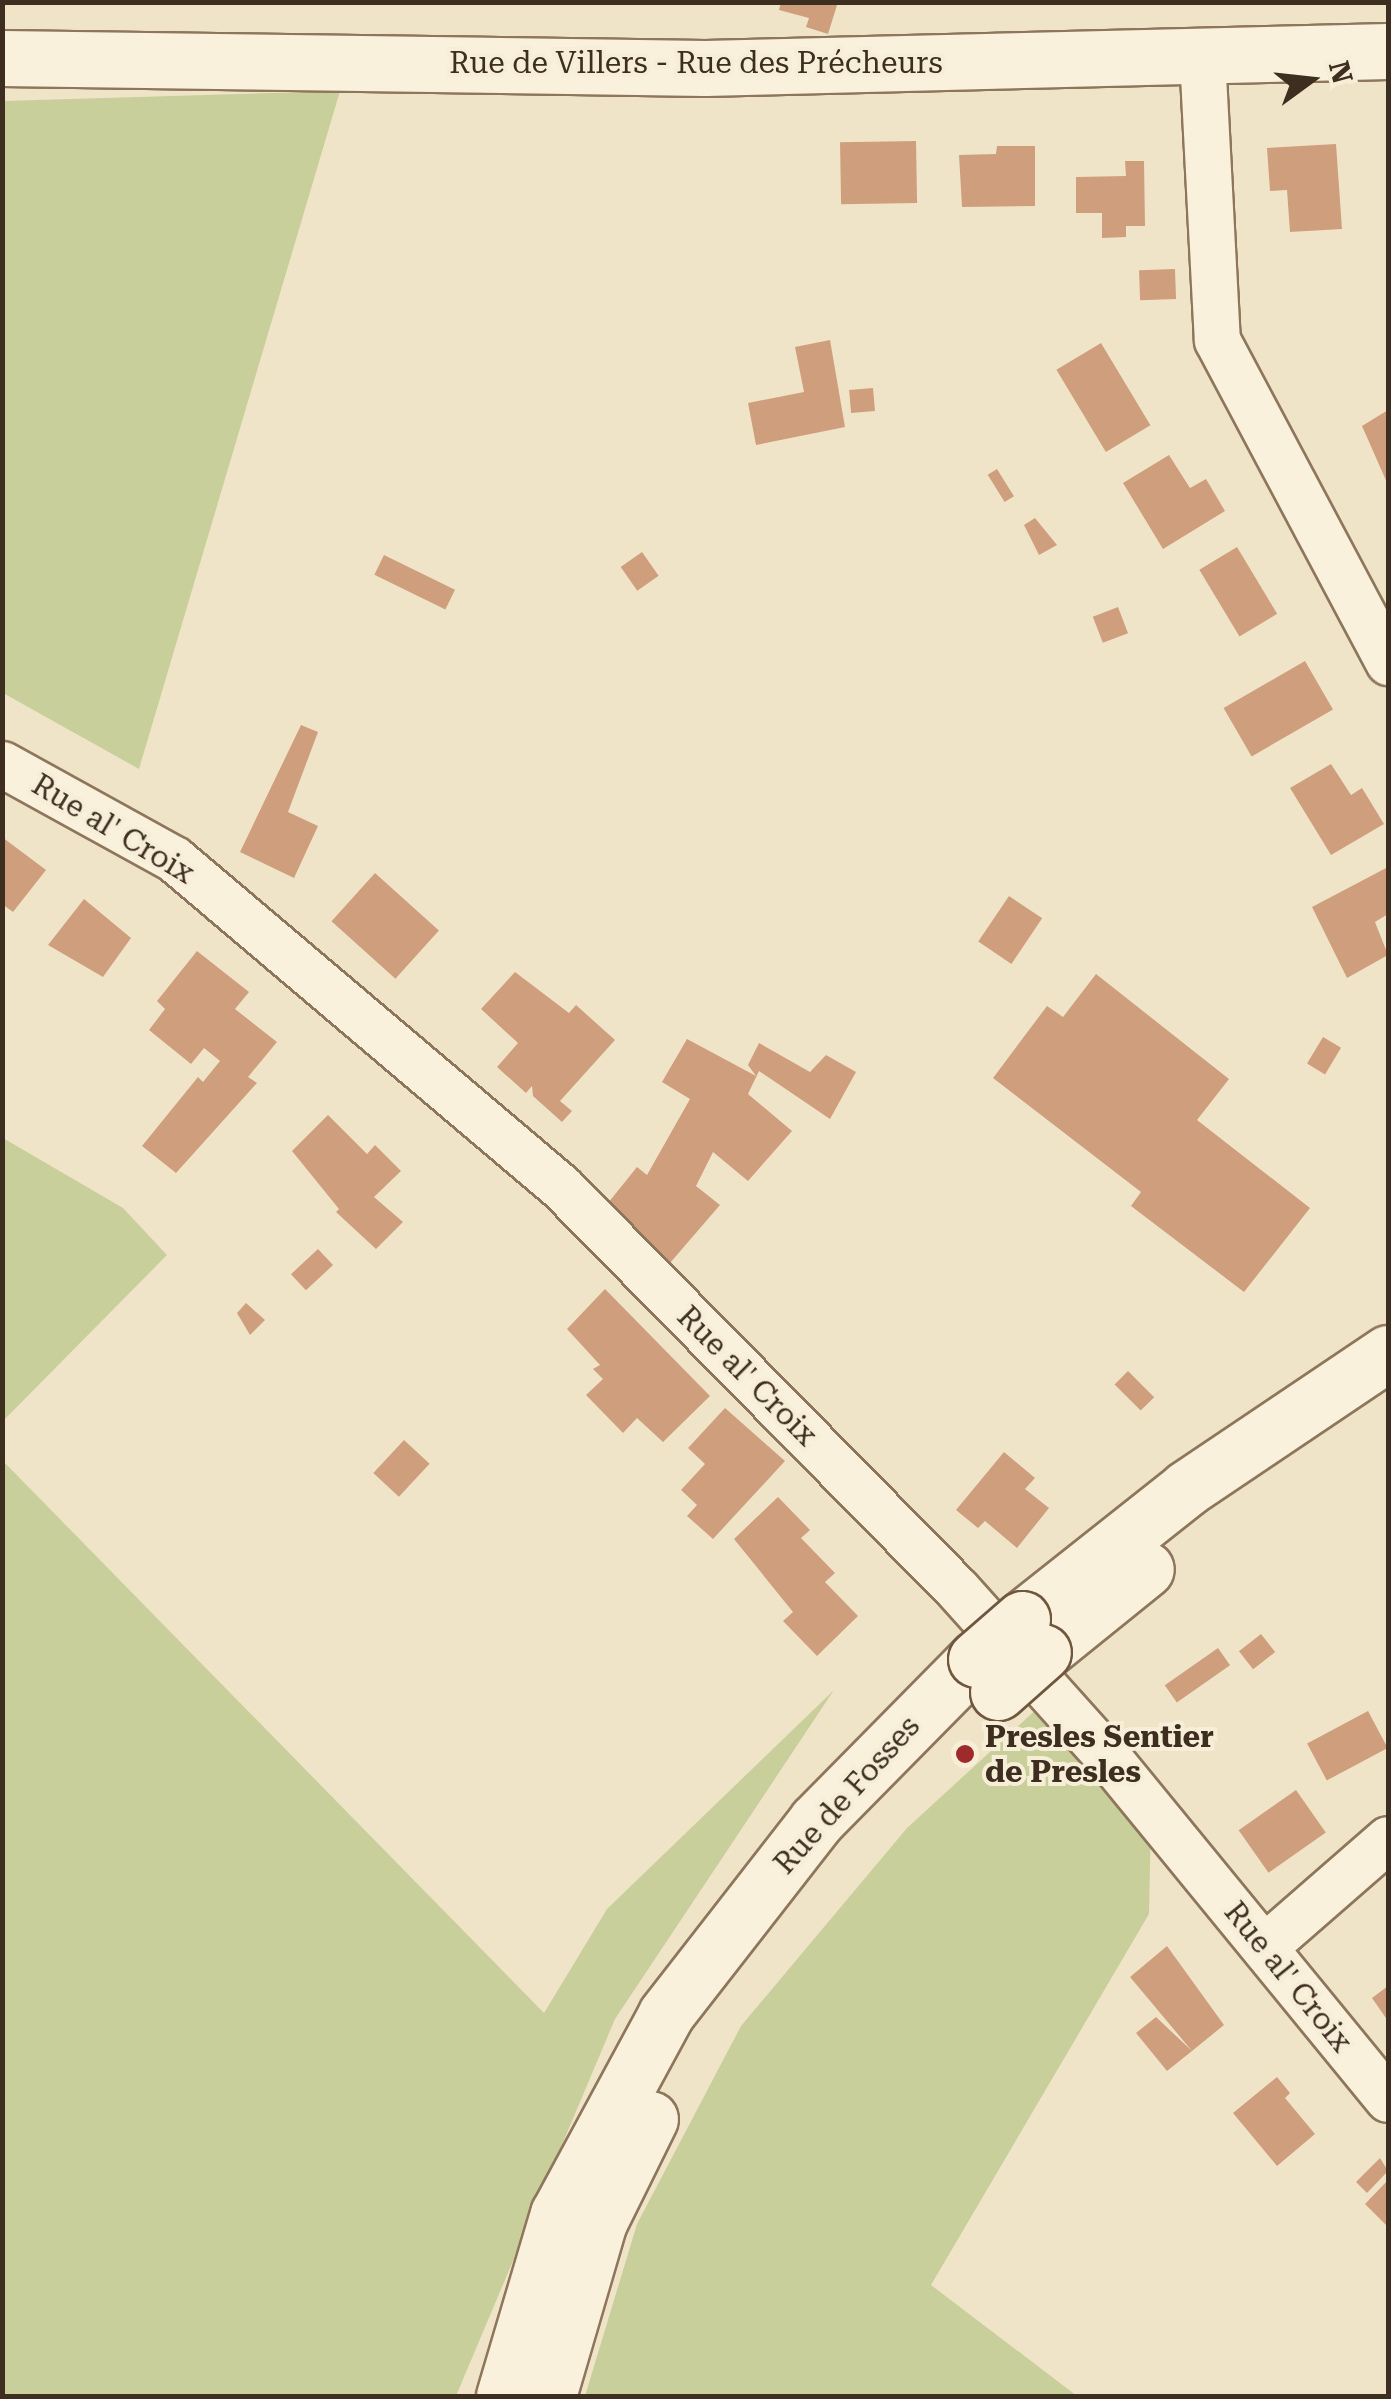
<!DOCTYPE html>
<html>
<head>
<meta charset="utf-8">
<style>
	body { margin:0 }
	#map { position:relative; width:1391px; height:2399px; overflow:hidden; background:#f0e4c8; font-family:"Roboto Serif",serif }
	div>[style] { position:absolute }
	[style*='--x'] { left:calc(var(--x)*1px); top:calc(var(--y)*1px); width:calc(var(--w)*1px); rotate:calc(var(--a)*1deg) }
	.green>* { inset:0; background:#c9cf9b }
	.building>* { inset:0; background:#cf9f7d; transform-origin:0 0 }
	.roads { filter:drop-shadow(2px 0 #8d765c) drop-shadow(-2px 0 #8d765c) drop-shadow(0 2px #8d765c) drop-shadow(0 -2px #8d765c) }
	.street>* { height:45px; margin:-22.5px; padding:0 22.5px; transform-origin:22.5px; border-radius:22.5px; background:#faf1dc }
	.secondary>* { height:55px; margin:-27.5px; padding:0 27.5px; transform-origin:27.5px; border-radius:27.5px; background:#faf1dc }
	.bridges { filter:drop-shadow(2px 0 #6f573f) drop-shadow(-2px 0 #6f573f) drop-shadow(0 2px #6f573f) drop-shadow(0 -2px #6f573f) }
	.secondary-bridge>* { height:55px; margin:-27.5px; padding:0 27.5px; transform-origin:27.5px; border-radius:27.5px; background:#faf1dc }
	.dots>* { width:28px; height:28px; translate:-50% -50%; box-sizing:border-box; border:5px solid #f7eed8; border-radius:50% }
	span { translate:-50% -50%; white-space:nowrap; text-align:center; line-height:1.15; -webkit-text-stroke:8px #f7eed8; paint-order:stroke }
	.street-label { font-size:30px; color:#3d2e20 }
	.poi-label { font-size:30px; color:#3d2e20; font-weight:700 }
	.left { translate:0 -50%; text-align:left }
	.frame { position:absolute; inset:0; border:5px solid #3d2e20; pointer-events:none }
	.north { position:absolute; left:1261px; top:30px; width:100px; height:100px; -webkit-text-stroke:8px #f7eed8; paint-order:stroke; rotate:75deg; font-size:28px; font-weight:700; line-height:40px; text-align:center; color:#3d2e20 }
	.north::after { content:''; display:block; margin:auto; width:35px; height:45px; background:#3d2e20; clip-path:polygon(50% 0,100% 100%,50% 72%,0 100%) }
</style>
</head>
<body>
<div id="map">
	<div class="green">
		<i style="clip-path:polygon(340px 91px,139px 769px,3px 693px,3px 101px)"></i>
		<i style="clip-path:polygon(3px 1138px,123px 1208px,167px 1255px,3px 1421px)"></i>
		<i style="clip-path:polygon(2px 1460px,544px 2013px,607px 1909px,834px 1690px,615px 2019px,456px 2396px,3px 2396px)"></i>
		<i style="clip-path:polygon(1039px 1707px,1151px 1819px,1149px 1914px,931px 2285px,1077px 2396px,585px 2396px,637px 2224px,741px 2026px,907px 1828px)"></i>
	</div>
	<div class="building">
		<i style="clip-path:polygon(781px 2px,838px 2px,828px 34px,806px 27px,809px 18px,779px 10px)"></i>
		<i style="left:916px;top:141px;width:62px;height:76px;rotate:89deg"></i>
		<i style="clip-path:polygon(1336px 144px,1342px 229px,1290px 232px,1287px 190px,1270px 191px,1267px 148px)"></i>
		<i style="clip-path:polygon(997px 146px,1035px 146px,1035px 206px,962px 207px,959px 155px,996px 154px)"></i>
		<i style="clip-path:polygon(1125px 161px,1144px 161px,1145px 226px,1126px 226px,1126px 237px,1102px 238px,1102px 213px,1076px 213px,1076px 177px,1126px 176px)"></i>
		<i style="left:1175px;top:269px;width:30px;height:36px;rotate:88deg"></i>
		<i style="clip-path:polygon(830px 340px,845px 427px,756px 445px,748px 403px,804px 392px,795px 347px)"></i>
		<i style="left:1101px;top:343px;width:96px;height:52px;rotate:59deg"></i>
		<i style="left:873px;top:388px;width:23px;height:24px;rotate:85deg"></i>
		<i style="clip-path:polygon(1388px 410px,1388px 485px,1362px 426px)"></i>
		<i style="clip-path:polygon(1169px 455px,1190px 488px,1206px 479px,1225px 511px,1163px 549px,1123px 483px)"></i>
		<i style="left:997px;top:469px;width:32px;height:11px;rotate:58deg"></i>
		<i style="clip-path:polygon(1035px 518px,1057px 545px,1039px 555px,1024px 525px)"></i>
		<i style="left:1237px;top:547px;width:78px;height:44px;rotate:59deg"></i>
		<i style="left:642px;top:552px;width:29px;height:26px;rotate:55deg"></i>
		<i style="left:384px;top:555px;width:79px;height:22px;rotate:26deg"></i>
		<i style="left:1118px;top:607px;width:28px;height:27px;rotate:69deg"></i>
		<i style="left:1305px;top:661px;width:56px;height:94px;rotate:60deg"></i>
		<i style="clip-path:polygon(301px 725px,318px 732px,288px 812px,318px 826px,294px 878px,240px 852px)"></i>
		<i style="clip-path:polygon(1331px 764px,1351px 795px,1362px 788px,1384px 824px,1331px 855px,1290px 788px)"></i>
		<i style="clip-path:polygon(2px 837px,46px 870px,13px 912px,2px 904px)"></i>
		<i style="clip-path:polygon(1388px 867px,1388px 914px,1375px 922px,1388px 955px,1347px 978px,1312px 907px)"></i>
		<i style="left:375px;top:873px;width:86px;height:65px;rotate:42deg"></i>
		<i style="left:1009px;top:896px;width:40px;height:55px;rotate:34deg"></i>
		<i style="clip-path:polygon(84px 899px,131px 938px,103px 977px,48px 945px)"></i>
		<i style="clip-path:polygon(197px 951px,249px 992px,235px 1009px,277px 1042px,248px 1077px,257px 1083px,176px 1173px,142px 1146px,198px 1077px,203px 1082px,220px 1061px,204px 1048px,191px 1064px,149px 1030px,165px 1009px,157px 1001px)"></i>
		<i style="clip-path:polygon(515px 972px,569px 1013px,576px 1005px,615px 1040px,560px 1101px,572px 1111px,562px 1122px,533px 1096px,532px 1086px,526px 1093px,497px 1067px,518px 1043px,481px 1009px)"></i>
		<i style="clip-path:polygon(1096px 974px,1229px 1079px,1197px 1120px,1310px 1208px,1244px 1292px,1131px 1206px,1141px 1192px,993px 1078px,1047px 1006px,1063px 1017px)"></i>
		<i style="left:1323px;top:1037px;width:21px;height:31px;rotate:31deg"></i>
		<i style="clip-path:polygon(687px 1039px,756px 1076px,748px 1065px,759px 1043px,810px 1072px,826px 1055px,856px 1072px,830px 1119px,759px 1071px,748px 1094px,792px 1131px,748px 1181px,713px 1152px,696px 1186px,720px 1205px,670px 1263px,604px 1208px,637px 1167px,647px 1175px,690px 1099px,662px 1082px)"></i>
		<i style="clip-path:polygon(328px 1115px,367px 1154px,375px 1145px,401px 1171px,374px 1197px,403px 1222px,376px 1249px,336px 1212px,339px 1209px,292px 1151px)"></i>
		<i style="left:318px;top:1249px;width:22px;height:37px;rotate:47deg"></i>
		<i style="clip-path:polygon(605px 1289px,710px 1396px,663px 1442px,637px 1418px,623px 1433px,586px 1395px,603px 1379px,593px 1369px,600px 1365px,567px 1329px)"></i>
		<i style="clip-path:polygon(246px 1303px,265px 1320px,250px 1335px,237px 1313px)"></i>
		<i style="left:1128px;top:1371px;width:37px;height:19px;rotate:45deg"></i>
		<i style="clip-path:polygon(725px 1408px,785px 1461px,713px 1539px,687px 1516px,697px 1505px,681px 1490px,705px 1464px,688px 1448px)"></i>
		<i style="left:404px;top:1440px;width:35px;height:45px;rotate:43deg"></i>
		<i style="clip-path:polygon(1004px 1452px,1035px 1478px,1025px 1489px,1049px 1508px,1017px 1548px,985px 1521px,978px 1528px,956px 1510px)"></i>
		<i style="clip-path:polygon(778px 1497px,810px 1530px,801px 1538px,835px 1573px,825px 1582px,858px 1616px,817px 1656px,783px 1621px,793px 1612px,734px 1539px)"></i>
		<i style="left:1261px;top:1634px;width:23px;height:28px;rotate:52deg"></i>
		<i style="left:1218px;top:1648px;width:21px;height:65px;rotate:55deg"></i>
		<i style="left:1368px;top:1711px;width:42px;height:69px;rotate:62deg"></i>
		<i style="left:1296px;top:1790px;width:52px;height:70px;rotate:55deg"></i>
		<i style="clip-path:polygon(1167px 1946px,1224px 2025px,1192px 2051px,1167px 2071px,1136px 2033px,1156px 2017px,1192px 2051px,1130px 1977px)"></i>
		<i style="clip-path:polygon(1388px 1986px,1388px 2021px,1372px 1998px)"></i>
		<i style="clip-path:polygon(1277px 2077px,1290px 2093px,1285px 2098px,1315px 2134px,1277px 2166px,1233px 2113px)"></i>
		<i style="clip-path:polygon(1380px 2158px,1388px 2171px,1367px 2193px,1356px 2182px)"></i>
		<i style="clip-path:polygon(1388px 2180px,1388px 2227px,1365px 2204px)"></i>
	</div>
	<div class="roads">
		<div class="street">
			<i style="--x:1202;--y:56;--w:284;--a:87"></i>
			<i style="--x:1217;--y:340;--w:365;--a:62"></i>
			<i style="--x:2;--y:764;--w:196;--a:28.9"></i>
			<i style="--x:174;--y:859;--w:507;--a:40.28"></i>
			<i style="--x:561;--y:1187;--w:564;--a:45.43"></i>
			<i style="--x:957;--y:1589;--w:224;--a:48.1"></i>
			<i style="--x:1107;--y:1756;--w:443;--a:50.7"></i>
			<i style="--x:1264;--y:1947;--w:164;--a:-41.1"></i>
		</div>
		<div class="secondary">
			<i style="--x:2;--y:58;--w:703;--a:0.81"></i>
			<i style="--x:705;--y:68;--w:683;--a:-1.43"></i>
			<i style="--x:1022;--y:1619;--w:211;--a:-38.4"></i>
			<i style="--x:1187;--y:1488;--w:242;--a:-33.9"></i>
			<i style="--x:1043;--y:1652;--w:132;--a:-38.9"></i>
			<i style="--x:504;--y:2396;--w:190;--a:-73.5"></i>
			<i style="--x:558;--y:2214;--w:227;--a:-61.6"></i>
			<i style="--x:666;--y:2014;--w:244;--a:-52.1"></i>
			<i style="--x:816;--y:1821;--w:228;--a:-45.4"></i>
			<i style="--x:548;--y:2396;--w:181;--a:-73.7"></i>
			<i style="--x:599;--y:2222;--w:115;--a:-63.7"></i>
		</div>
	</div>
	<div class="bridges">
		<div class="secondary-bridge">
			<i style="--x:976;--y:1659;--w:61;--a:-41"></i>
			<i style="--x:998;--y:1692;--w:60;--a:-41.6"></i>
		</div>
	</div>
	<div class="dots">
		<i style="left:965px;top:1754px;background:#9e2a2b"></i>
	</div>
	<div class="street-label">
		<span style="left:696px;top:63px">Rue de Villers - Rue des Précheurs</span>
		<span style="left:113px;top:829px;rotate:31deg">Rue al' Croix</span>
		<span style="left:747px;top:1376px;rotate:45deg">Rue al' Croix</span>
		<span style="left:847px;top:1795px;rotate:-48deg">Rue de Fosses</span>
		<span style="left:1288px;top:1977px;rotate:51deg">Rue al' Croix</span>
	</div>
	<div class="poi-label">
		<span class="left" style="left:985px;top:1754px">Presles Sentier<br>de Presles</span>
	</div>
	<div class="frame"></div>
	<div class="north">N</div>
</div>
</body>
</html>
